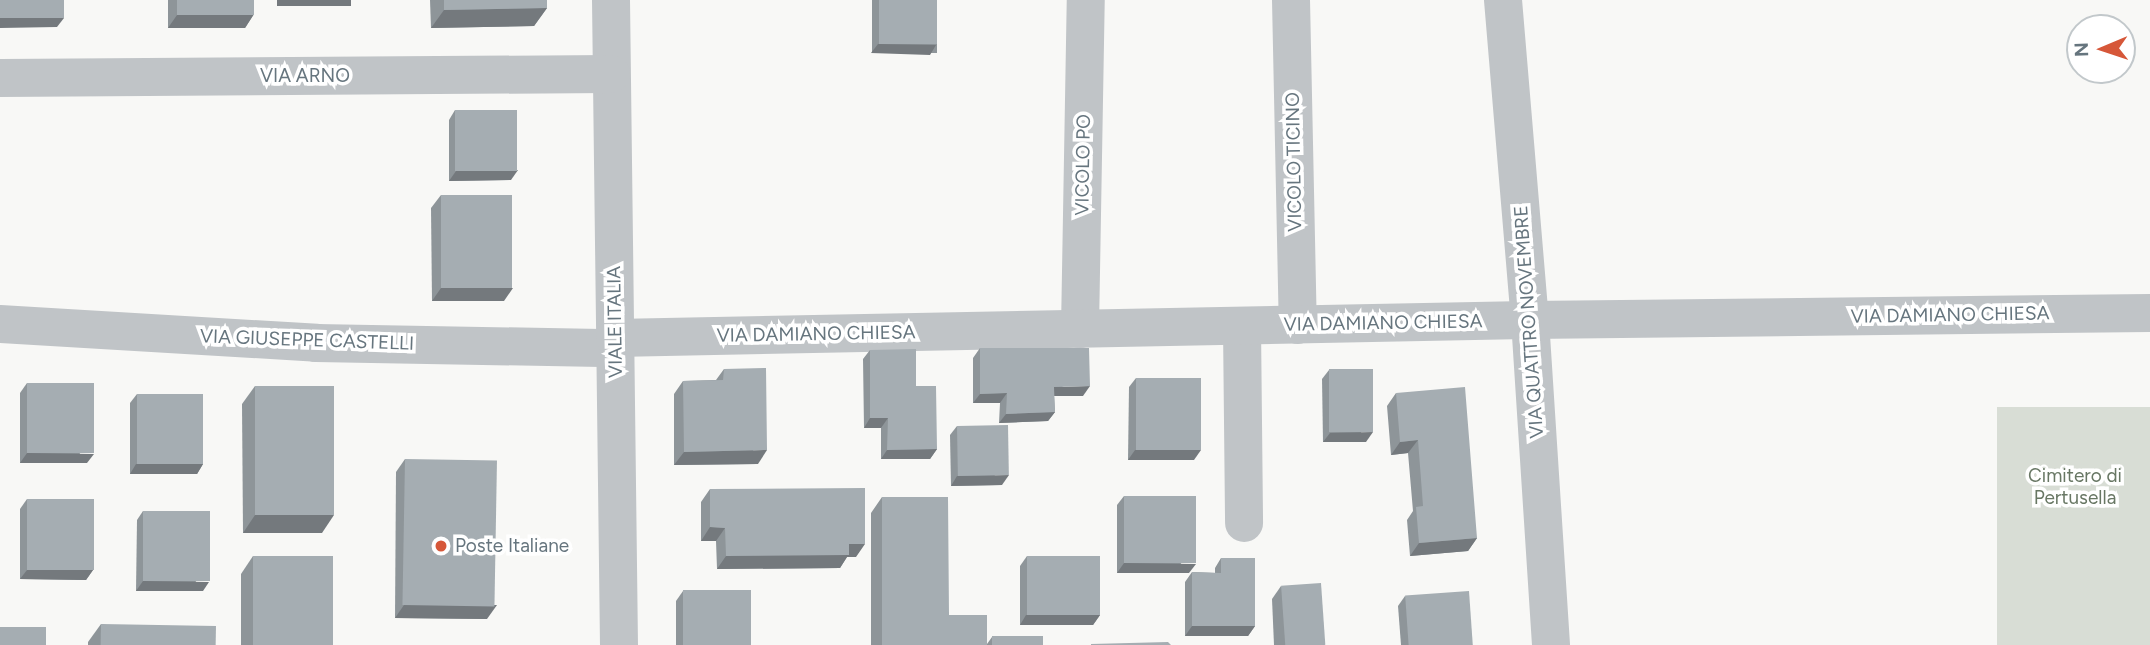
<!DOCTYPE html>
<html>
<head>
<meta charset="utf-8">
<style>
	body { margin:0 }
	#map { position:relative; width:2150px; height:645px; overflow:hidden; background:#f8f8f6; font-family:Figtree,sans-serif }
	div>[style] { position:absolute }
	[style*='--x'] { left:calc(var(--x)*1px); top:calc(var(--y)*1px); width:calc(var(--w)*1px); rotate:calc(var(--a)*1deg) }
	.green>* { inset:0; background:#d8ddd5; transform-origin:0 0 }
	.minor>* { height:38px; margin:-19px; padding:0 19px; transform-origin:19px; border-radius:19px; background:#c0c4c7 }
	.wall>* { inset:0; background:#8e9599; transform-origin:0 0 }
	.shaded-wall>* { inset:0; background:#74797d; transform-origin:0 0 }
	.building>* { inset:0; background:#a5adb2; transform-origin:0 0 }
	.dots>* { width:19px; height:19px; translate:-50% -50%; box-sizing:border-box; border:4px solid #fff; border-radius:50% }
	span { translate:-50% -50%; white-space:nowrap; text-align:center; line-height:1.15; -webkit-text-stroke:7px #fff; paint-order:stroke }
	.street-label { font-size:19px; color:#66757e }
	.park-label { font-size:19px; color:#687764 }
	.poi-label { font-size:19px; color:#66757e }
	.left { translate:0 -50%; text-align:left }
	.north { position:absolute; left:2066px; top:14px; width:70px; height:70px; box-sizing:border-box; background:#fff; border:2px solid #c2c8cb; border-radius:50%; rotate:268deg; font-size:19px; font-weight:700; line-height:28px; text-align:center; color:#66757e }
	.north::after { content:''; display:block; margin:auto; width:24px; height:32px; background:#d65739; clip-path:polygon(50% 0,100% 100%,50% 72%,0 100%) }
</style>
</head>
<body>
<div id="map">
	<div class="green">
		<i style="left:2150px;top:407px;width:238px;height:153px;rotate:90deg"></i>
	</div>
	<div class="minor">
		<i style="--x:611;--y:0;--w:645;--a:89.29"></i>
		<i style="--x:1291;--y:0;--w:325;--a:88.8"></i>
		<i style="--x:1503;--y:0;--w:321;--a:85.2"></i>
		<i style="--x:1530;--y:320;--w:326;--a:86.3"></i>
		<i style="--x:0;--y:78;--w:611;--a:-0.38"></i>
		<i style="--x:0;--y:324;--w:317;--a:3.4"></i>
		<i style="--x:316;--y:343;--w:299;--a:1"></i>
		<i style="--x:1242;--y:326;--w:197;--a:89.4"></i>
		<i style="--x:1080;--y:329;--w:329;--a:-89"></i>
		<i style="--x:615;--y:338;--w:915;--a:-1.13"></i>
		<i style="--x:1530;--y:320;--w:620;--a:-0.65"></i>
	</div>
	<div class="wall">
		<i style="clip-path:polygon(168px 0,254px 0,254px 14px,245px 28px,168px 28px)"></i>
		<i style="clip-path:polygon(430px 0,547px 0,547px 8px,534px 26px,431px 28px)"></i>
		<i style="left:872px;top:0;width:65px;height:53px"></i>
		<i style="clip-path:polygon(455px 110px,511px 180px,449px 181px,449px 120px)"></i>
		<i style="clip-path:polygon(441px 195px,504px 301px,432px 301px,431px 208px)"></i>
		<i style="clip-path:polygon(980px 348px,1083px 396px,1054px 396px,1055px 412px,1048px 421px,999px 423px,1000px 403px,973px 403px,973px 358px)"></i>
		<i style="clip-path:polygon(870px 350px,916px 386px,937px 449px,930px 459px,881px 459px,881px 428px,864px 428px,863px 359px)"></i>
		<i style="clip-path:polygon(724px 369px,758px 464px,674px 465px,674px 394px,683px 381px,716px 380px)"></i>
		<i style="clip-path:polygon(1329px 370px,1366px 442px,1323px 442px,1322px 379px)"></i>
		<i style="clip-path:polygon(1136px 378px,1194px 460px,1128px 460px,1129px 387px)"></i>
		<i style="clip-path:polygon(27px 383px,87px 463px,20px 463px,20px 393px)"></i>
		<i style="clip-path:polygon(255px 386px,322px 533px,243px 533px,242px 404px)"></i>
		<i style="clip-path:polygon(1396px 393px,1477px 538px,1468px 551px,1410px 556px,1407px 520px,1413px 511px,1408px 453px,1391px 455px,1387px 406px)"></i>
		<i style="clip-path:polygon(137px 394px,203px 464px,197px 474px,130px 474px,130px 403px)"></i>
		<i style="clip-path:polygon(957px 426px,1002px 485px,951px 486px,950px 435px)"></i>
		<i style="clip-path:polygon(405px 459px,487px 619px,395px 618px,396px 472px)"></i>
		<i style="clip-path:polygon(710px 489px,856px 557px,847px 557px,840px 568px,717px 569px,716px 541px,701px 541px,701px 502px)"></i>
		<i style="clip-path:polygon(1124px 496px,1189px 573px,1117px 573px,1117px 505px)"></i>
		<i style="clip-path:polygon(882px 497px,949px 615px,987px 644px,992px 637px,1043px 645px,871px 645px,871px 513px)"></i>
		<i style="clip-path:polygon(27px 499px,93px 570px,86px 580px,20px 579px,20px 509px)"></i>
		<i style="clip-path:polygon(143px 511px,203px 591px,136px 591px,137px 520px)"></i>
		<i style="clip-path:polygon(253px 556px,333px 645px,241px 645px,241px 574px)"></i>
		<i style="clip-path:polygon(1027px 556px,1100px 615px,1093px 625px,1020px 625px,1020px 566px)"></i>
		<i style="clip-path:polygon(1221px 558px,1255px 626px,1248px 636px,1185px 636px,1185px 582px,1192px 572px,1215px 573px,1215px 568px)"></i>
		<i style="clip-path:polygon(1281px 586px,1325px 645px,1274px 645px,1272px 599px)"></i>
		<i style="clip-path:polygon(683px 591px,751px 645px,676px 645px,676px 601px)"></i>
		<i style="clip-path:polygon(1405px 596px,1473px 645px,1401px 645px,1398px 606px)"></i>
		<i style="clip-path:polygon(101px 624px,216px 645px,88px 645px,88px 642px)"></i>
	</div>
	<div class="shaded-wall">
		<i style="left:277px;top:0;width:74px;height:6px"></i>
		<i style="clip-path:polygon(547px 8px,534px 26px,431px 28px,444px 10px)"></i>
		<i style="clip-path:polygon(254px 14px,245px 28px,168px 28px,177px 15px)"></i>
		<i style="clip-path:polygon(0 18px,64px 18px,57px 27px,0 28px)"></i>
		<i style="clip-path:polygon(878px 44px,936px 45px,930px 55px,871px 53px)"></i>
		<i style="clip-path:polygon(518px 170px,511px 180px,449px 181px,456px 171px)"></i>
		<i style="clip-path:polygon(441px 288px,513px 288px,504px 301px,432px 301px)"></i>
		<i style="clip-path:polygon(1090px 386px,1083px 396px,1047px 396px,1054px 387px)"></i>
		<i style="clip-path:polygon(1007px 393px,1000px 403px,973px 403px,980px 394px)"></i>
		<i style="clip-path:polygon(1055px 412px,1048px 421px,999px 423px,1006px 414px)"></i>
		<i style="clip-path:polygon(870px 418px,888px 418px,881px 428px,864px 428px)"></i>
		<i style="clip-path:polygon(1373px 432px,1366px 442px,1323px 442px,1330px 433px)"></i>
		<i style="clip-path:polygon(1418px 440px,1408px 453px,1391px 455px,1400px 442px)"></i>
		<i style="clip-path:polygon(937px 449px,930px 459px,881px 459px,887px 450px)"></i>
		<i style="clip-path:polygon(767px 450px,758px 464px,674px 465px,684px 452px)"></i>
		<i style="clip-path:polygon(1135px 450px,1201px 450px,1194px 460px,1128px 460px)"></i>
		<i style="clip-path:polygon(27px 453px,94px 454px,87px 463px,20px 463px)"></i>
		<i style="clip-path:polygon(136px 464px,203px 464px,197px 474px,130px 474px)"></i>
		<i style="clip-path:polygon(1009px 475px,1002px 485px,951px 486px,957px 476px)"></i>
		<i style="clip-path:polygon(255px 515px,334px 515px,322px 533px,243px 533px)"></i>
		<i style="clip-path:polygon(710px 527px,725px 528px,716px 541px,701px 541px)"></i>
		<i style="clip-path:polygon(1477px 538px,1468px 551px,1410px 556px,1419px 543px)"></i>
		<i style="clip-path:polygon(849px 544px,865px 544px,856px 557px,847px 557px,840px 568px,717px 569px,726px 556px)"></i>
		<i style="clip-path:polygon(1124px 563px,1196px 564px,1189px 573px,1117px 573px)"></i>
		<i style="clip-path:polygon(27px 570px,93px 570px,86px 580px,20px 579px)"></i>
		<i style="clip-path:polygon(143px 581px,209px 582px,203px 591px,136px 591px)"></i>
		<i style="clip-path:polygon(404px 605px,497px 605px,487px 619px,395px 618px)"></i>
		<i style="clip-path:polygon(1026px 615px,1100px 615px,1093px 625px,1020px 625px)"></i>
		<i style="clip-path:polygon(1192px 626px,1255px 626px,1248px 636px,1185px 636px)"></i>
	</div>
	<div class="building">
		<i style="left:0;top:0;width:64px;height:18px"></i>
		<i style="left:177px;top:0;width:77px;height:15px"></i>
		<i style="clip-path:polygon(444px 0,547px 0,547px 8px,444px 10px)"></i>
		<i style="left:879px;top:0;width:58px;height:44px"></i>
		<i style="left:455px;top:110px;width:62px;height:61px"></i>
		<i style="left:441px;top:195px;width:71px;height:93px"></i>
		<i style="clip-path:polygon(980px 348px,1089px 348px,1090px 386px,1054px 387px,1055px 412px,1006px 414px,1007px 393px,980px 394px)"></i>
		<i style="clip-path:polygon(916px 349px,916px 386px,936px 386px,937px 449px,887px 450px,888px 418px,870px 418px,870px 350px)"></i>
		<i style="clip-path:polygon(766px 368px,767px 450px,684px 452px,683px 381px,723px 380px,724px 369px)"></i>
		<i style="left:1373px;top:369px;width:63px;height:44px;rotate:90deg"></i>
		<i style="left:1136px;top:378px;width:65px;height:72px"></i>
		<i style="left:27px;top:383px;width:67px;height:70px"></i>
		<i style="left:255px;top:386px;width:79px;height:129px"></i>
		<i style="clip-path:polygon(1465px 387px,1477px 538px,1419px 543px,1416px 507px,1423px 506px,1418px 440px,1400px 442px,1396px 393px)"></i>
		<i style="left:137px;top:394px;width:66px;height:70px"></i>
		<i style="left:1008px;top:425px;width:50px;height:51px;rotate:89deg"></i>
		<i style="left:405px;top:459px;width:92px;height:146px;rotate:1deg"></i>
		<i style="clip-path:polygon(865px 488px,865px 544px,849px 544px,849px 555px,726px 556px,725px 528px,710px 527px,710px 489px)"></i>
		<i style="left:1124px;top:496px;width:72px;height:67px"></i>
		<i style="clip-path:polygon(882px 497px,948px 497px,949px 615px,987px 615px,987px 645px,882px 645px)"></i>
		<i style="left:27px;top:499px;width:67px;height:71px"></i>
		<i style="left:143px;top:511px;width:67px;height:70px"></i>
		<i style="left:253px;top:556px;width:80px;height:89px"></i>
		<i style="left:1027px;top:556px;width:73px;height:59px"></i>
		<i style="clip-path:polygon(1221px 558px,1255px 558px,1255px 626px,1192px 626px,1192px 572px,1221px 573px)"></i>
		<i style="left:1321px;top:583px;width:62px;height:40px;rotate:86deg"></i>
		<i style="left:751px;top:590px;width:55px;height:68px;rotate:90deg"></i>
		<i style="left:1469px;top:591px;width:54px;height:64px;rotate:86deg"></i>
		<i style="left:101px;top:624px;width:115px;height:21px;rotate:1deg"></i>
		<i style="left:0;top:627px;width:46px;height:18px"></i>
		<i style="left:1043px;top:636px;width:9px;height:51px;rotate:90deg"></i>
		<i style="clip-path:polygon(1168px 642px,1171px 645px,1091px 645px,1091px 644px)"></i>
	</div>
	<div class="dots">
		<i style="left:441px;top:546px;background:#d65739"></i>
	</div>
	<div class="street-label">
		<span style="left:305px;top:76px">VIA ARNO</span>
		<span style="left:1294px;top:162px;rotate:-91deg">VICOLO TICINO</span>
		<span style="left:1083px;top:165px;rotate:-89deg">VICOLO PO</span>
		<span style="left:1950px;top:315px;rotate:-1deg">VIA DAMIANO CHIESA</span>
		<span style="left:615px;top:322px;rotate:-91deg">VIALE ITALIA</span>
		<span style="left:1529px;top:322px;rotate:-94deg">VIA QUATTRO NOVEMBRE</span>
		<span style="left:1383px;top:323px;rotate:-1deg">VIA DAMIANO CHIESA</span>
		<span style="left:816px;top:334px;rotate:-1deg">VIA DAMIANO CHIESA</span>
		<span style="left:307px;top:340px;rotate:2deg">VIA GIUSEPPE CASTELLI</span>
	</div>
	<div class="park-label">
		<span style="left:2075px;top:487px">Cimitero di<br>Pertusella</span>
	</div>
	<div class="poi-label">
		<span class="left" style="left:455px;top:546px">Poste Italiane</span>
	</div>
	<div class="north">N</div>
</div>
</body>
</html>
